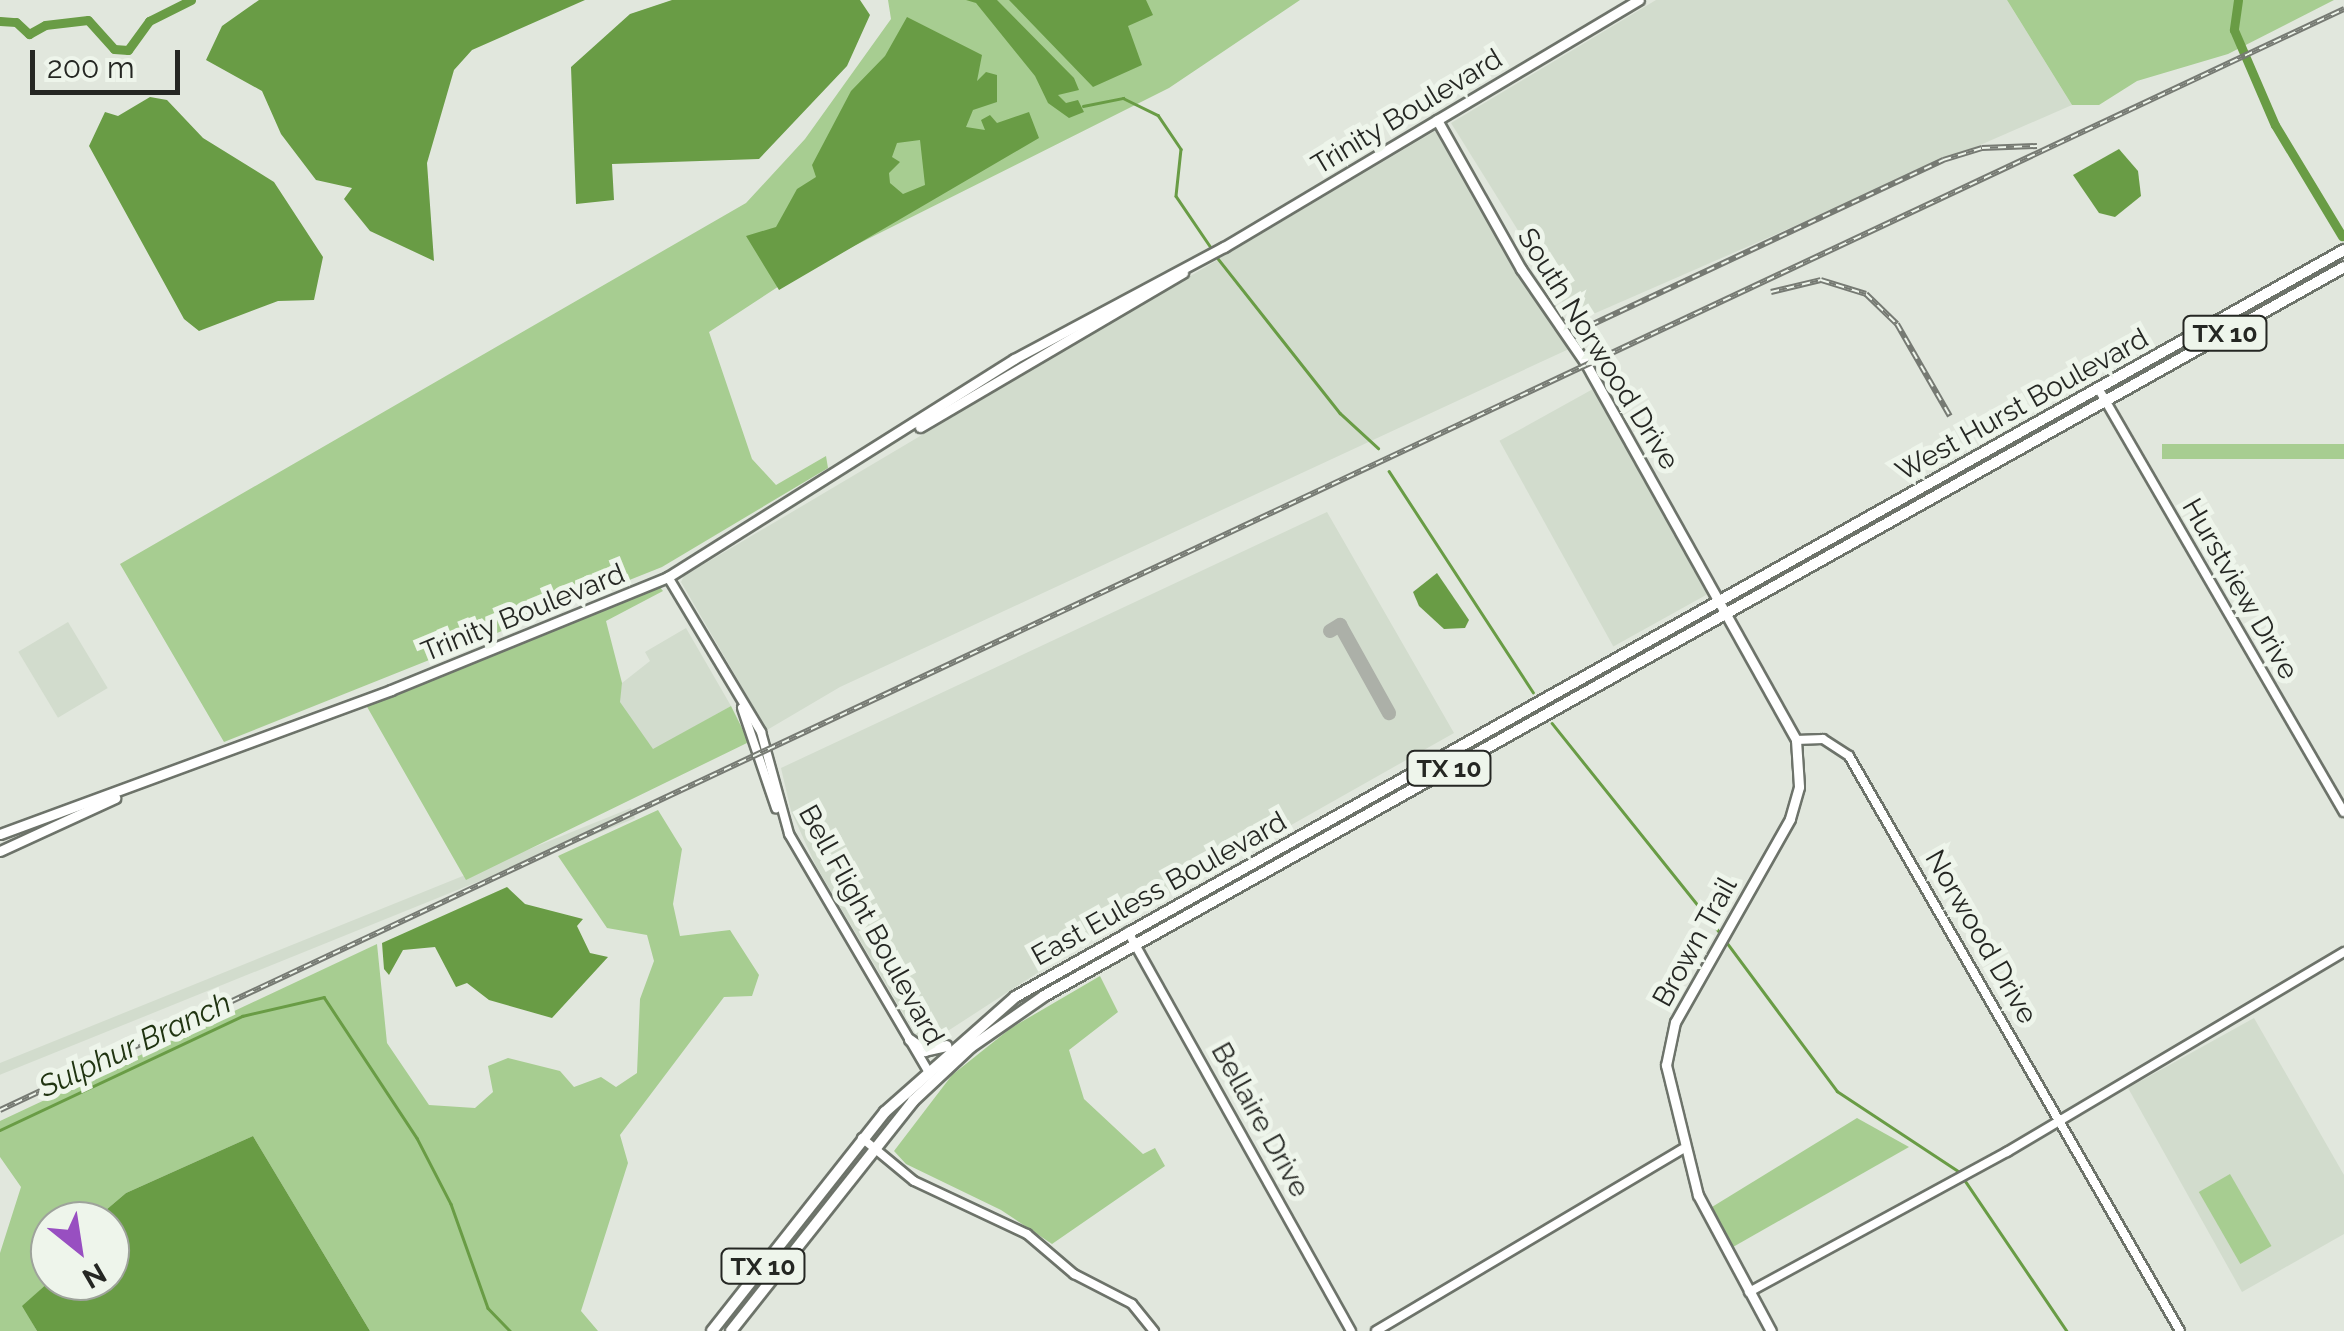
<!DOCTYPE html>
<html>
<head>
<meta charset="utf-8">
<style>
	body { margin:0 }
	#map { position:relative; width:2344px; height:1331px; overflow:hidden; background:#e1e7dd; font-family:Raleway,sans-serif }
	div>[style] { position:absolute }
	[style*='--x'] { left:calc(var(--x)*1px); top:calc(var(--y)*1px); width:calc(var(--w)*1px); rotate:calc(var(--a)*1deg) }
	.built>* { inset:0; background:#d2dccd; transform-origin:0 0 }
	.green>* { inset:0; background:#a7cd91; transform-origin:0 0 }
	.water>* { inset:0; background:#699c45 }
	.stream>* { height:2.5px; margin:-1.25px; padding:0 1.25px; transform-origin:1.25px; border-radius:1.25px; background:#699c45 }
	.river>* { height:9px; margin:-4.5px; padding:0 4.5px; transform-origin:4.5px; border-radius:4.5px; background:#699c45 }
	.taxiway>* { height:14px; margin:-7px; padding:0 7px; transform-origin:7px; border-radius:7px; background:#acb0a8 }
	.roads { filter:drop-shadow(2px 0 #6d736a) drop-shadow(-2px 0 #6d736a) drop-shadow(0 2px #6d736a) drop-shadow(0 -2px #6d736a) }
	.tertiary>* { height:8px; margin:-4px; padding:0 4px; transform-origin:4px; border-radius:4px; background:#fff }
	.secondary>* { height:9px; margin:-4.5px; padding:0 4.5px; transform-origin:4.5px; border-radius:4.5px; background:#fff }
	.primary>* { height:10px; margin:-5px; padding:0 5px; transform-origin:5px; border-radius:5px; background:#fff }
	.rail>* { height:6px; margin-top:-3px; transform-origin:0; background:repeating-linear-gradient(90deg,#eef5eb 0 8px,#767a73 0 16px); box-sizing:border-box; border-block:2px solid #767a73 }
	span { translate:-50% -50%; white-space:nowrap; text-align:center; line-height:1.15; -webkit-text-stroke:10px #eef5eb; paint-order:stroke }
	.shield-label span { padding:2px 8px; background:#eef5eb; border:2px solid; border-radius:8px; -webkit-text-stroke-width:0 }
	.shield-label { font-size:25px; color:#252723; font-weight:700 }
	.street-label { font-size:28px; color:#252723 }
	.water-label { font-size:30px; color:#203411; font-style:italic }
	.north { position:absolute; left:30px; top:1201px; width:100px; height:100px; box-sizing:border-box; background:#eef5eb; border:2px solid #9ea39b; border-radius:50%; rotate:150deg; font-size:28px; font-weight:700; line-height:40px; text-align:center; color:#252723 }
	.north::after { content:''; display:block; margin:auto; width:35px; height:45px; background:#984fc1; clip-path:polygon(50% 0,100% 100%,50% 72%,0 100%) }
	.scale { position:absolute; left:30px; top:50px; width:150px; height:45px; box-sizing:border-box; border:5px solid #252723; border-top:0; padding-left:12px; font-size:30px; line-height:35px; white-space:nowrap; color:#252723; -webkit-text-stroke:8px #eef5eb; paint-order:stroke }
</style>
</head>
<body>
<div id="map">
	<div class="built">
		<i style="clip-path:polygon(1656px 0,2007px 0,2072px 105px,1575px 322px,1451px 123px)"></i>
		<i style="clip-path:polygon(1435px 131px,1569px 349px,840px 687px,767px 730px,681px 582px,684px 576px)"></i>
		<i style="left:1593px;top:389px;width:235px;height:107px;rotate:61deg"></i>
		<i style="clip-path:polygon(1327px 512px,1454px 733px,1093px 937px,923px 1047px,816px 866px,791px 811px,781px 768px)"></i>
		<i style="left:68px;top:622px;width:77px;height:58px;rotate:59deg"></i>
		<i style="clip-path:polygon(686px 628px,731px 706px,653px 750px,619px 702px,622px 683px,650px 661px,645px 652px)"></i>
		<i style="left:631px;top:808px;width:11px;height:698px;rotate:68deg"></i>
		<i style="clip-path:polygon(2254px 1018px,2344px 1175px,2344px 1234px,2242px 1292px,2128px 1088px)"></i>
	</div>
	<div class="green">
		<i style="clip-path:polygon(888px 0,1300px 0,1169px 88px,796px 275px,709px 332px,752px 459px,776px 485px,826px 456px,828px 468px,662px 567px,224px 742px,120px 564px,746px 203px,805px 139px,891px 19px)"></i>
		<i style="clip-path:polygon(2007px 0,2334px 0,2228px 54px,2137px 81px,2099px 105px,2072px 105px)"></i>
		<i style="left:2344px;top:444px;width:15px;height:182px;rotate:90deg"></i>
		<i style="clip-path:polygon(659px 586px,663px 591px,606px 621px,622px 683px,620px 702px,653px 749px,731px 706px,749px 742px,466px 880px,366px 705px)"></i>
		<i style="clip-path:polygon(658px 810px,682px 849px,673px 904px,680px 936px,730px 930px,759px 975px,752px 996px,724px 997px,620px 1135px,628px 1163px,581px 1311px,598px 1331px,370px 1331px,253px 1136px,126px 1193px,93px 1221px,50px 1221px,50px 1281px,23px 1306px,37px 1331px,0 1331px,0 1253px,21px 1187px,0 1157px,0 1121px,377px 944px,387px 1043px,429px 1105px,475px 1108px,493px 1092px,488px 1066px,508px 1058px,560px 1071px,574px 1087px,601px 1077px,616px 1087px,637px 1073px,640px 999px,654px 961px,647px 935px,607px 928px,558px 856px)"></i>
		<i style="clip-path:polygon(1100px 976px,1118px 1012px,1069px 1050px,1084px 1099px,1143px 1154px,1155px 1148px,1165px 1166px,1052px 1244px,1001px 1210px,906px 1164px,894px 1151px,952px 1075px,1011px 1028px)"></i>
		<i style="clip-path:polygon(1857px 1118px,1909px 1147px,1733px 1247px,1712px 1207px)"></i>
		<i style="left:2230px;top:1174px;width:83px;height:36px;rotate:60deg"></i>
	</div>
	<div class="water">
		<i style="clip-path:polygon(259px 0,585px 0,472px 50px,454px 70px,427px 163px,434px 261px,370px 231px,344px 199px,352px 188px,316px 180px,281px 134px,262px 91px,206px 60px,222px 26px)"></i>
		<i style="clip-path:polygon(672px 0,860px 0,870px 15px,847px 66px,759px 159px,612px 164px,614px 200px,576px 204px,571px 67px,630px 14px)"></i>
		<i style="clip-path:polygon(966px 0,997px 0,1074px 78px,1079px 90px,1058px 95px,1066px 103px,1078px 100px,1084px 112px,1069px 118px,1048px 103px,1035px 76px,976px 3px)"></i>
		<i style="clip-path:polygon(1009px 0,1146px 0,1153px 15px,1128px 26px,1142px 65px,1093px 87px)"></i>
		<i style="clip-path:polygon(evenodd,907px 17px,982px 55px,977px 81px,986px 72px,997px 75px,997px 102px,973px 110px,966px 127px,985px 130px,981px 120px,990px 115px,997px 123px,1029px 112px,1039px 138px,779px 290px,746px 236px,776px 227px,797px 189px,816px 177px,812px 165px,851px 91px,885px 56px,907px 17px,920px 140px,925px 185px,903px 194px,890px 183px,889px 173px,900px 162px,892px 157px,897px 143px,920px 140px)"></i>
		<i style="clip-path:polygon(150px 97px,167px 100px,203px 138px,274px 182px,323px 257px,314px 300px,278px 301px,199px 331px,184px 319px,89px 146px,105px 112px,118px 116px)"></i>
		<i style="clip-path:polygon(2119px 149px,2138px 171px,2141px 196px,2115px 217px,2099px 213px,2073px 175px)"></i>
		<i style="clip-path:polygon(1437px 573px,1469px 620px,1465px 628px,1444px 629px,1419px 606px,1413px 592px)"></i>
		<i style="clip-path:polygon(507px 887px,525px 904px,583px 919px,577px 926px,590px 953px,608px 957px,552px 1018px,489px 1000px,467px 983px,456px 987px,435px 947px,403px 950px,389px 975px,384px 969px,382px 943px)"></i>
		<i style="clip-path:polygon(253px 1136px,370px 1331px,37px 1331px,22px 1306px,50px 1281px,110px 1281px,110px 1221px,93px 1221px,126px 1193px)"></i>
	</div>
	<div class="stream">
		<i style="--x:1083;--y:106;--w:41;--a:-11.3"></i>
		<i style="--x:1123;--y:98;--w:39;--a:26"></i>
		<i style="--x:1158;--y:115;--w:41;--a:55.9"></i>
		<i style="--x:1181;--y:149;--w:47;--a:96.1"></i>
		<i style="--x:1176;--y:196;--w:64;--a:55.8"></i>
		<i style="--x:1216;--y:256;--w:200;--a:51.7"></i>
		<i style="--x:1340;--y:413;--w:52;--a:42.6"></i>
		<i style="--x:1389;--y:471;--w:264;--a:56.9"></i>
		<i style="--x:1552;--y:723;--w:269;--a:51.3"></i>
		<i style="--x:1725;--y:940;--w:188;--a:53.4"></i>
		<i style="--x:1837;--y:1091;--w:147;--a:33.4"></i>
		<i style="--x:0;--y:1130;--w:268;--a:-25.2"></i>
		<i style="--x:242;--y:1016;--w:84;--a:-13"></i>
		<i style="--x:324;--y:997;--w:169;--a:56.6"></i>
		<i style="--x:417;--y:1138;--w:74;--a:62.7"></i>
		<i style="--x:451;--y:1204;--w:110;--a:70.4"></i>
		<i style="--x:488;--y:1308;--w:32;--a:46"></i>
		<i style="--x:1964;--y:1179;--w:184;--a:55.9"></i>
	</div>
	<div class="river">
		<i style="--x:2238;--y:0;--w:30;--a:98"></i>
		<i style="--x:2234;--y:30;--w:103;--a:66.7"></i>
		<i style="--x:2275;--y:125;--w:130;--a:58.9"></i>
		<i style="--x:0;--y:21;--w:16;--a:4"></i>
		<i style="--x:16;--y:22;--w:18;--a:43"></i>
		<i style="--x:29;--y:34;--w:18;--a:-29"></i>
		<i style="--x:45;--y:25;--w:43;--a:-6.6"></i>
		<i style="--x:88;--y:20;--w:39;--a:48"></i>
		<i style="--x:114;--y:49;--w:14;--a:4"></i>
		<i style="--x:128;--y:50;--w:36;--a:-54"></i>
		<i style="--x:149;--y:21;--w:47;--a:-26.6"></i>
	</div>
	<div class="taxiway">
		<i style="--x:1330;--y:631;--w:12;--a:-31"></i>
		<i style="--x:1340;--y:625;--w:101;--a:60.9"></i>
	</div>
	<div class="roads">
		<div class="tertiary">
			<i style="--x:2098;--y:388;--w:490;--a:59.9"></i>
			<i style="--x:668;--y:577;--w:181;--a:59"></i>
			<i style="--x:761;--y:732;--w:106;--a:74.6"></i>
			<i style="--x:789;--y:834;--w:278;--a:59.6"></i>
			<i style="--x:742;--y:708;--w:106;--a:71.2"></i>
			<i style="--x:1796;--y:740;--w:27;--a:-2"></i>
			<i style="--x:1823;--y:739;--w:31;--a:33"></i>
			<i style="--x:1849;--y:756;--w:663;--a:60.07"></i>
			<i style="--x:1128;--y:932;--w:457;--a:60.8"></i>
			<i style="--x:862;--y:1138;--w:67;--a:39.6"></i>
			<i style="--x:914;--y:1181;--w:125;--a:25.1"></i>
			<i style="--x:1027;--y:1234;--w:62;--a:40.4"></i>
			<i style="--x:1074;--y:1274;--w:65;--a:27.3"></i>
			<i style="--x:1132;--y:1304;--w:35;--a:51"></i>
			<i style="--x:1749;--y:1292;--w:294;--a:-28.5"></i>
			<i style="--x:2007;--y:1152;--w:392;--a:-30.7"></i>
			<i style="--x:1376;--y:1331;--w:356;--a:-30.7"></i>
		</div>
		<div class="secondary">
			<i style="--x:1437;--y:120;--w:171;--a:60.6"></i>
			<i style="--x:1521;--y:269;--w:113;--a:55.5"></i>
			<i style="--x:1585;--y:362;--w:433;--a:60.8"></i>
			<i style="--x:1796;--y:740;--w:47;--a:86.3"></i>
			<i style="--x:1799;--y:787;--w:33;--a:106"></i>
			<i style="--x:1790;--y:819;--w:233;--a:119.5"></i>
			<i style="--x:1675;--y:1022;--w:44;--a:101.8"></i>
			<i style="--x:1666;--y:1065;--w:134;--a:76.2"></i>
			<i style="--x:1698;--y:1195;--w:154;--a:61.8"></i>
			<i style="--x:920;--y:427;--w:305;--a:-30.4"></i>
			<i style="--x:0;--y:834;--w:417;--a:-20.2"></i>
			<i style="--x:391;--y:690;--w:299;--a:-22.2"></i>
			<i style="--x:668;--y:577;--w:409;--a:-32.2"></i>
			<i style="--x:1014;--y:359;--w:238;--a:-28.1"></i>
			<i style="--x:1224;--y:247;--w:483;--a:-30.8"></i>
			<i style="--x:0;--y:851;--w:127;--a:-24.7"></i>
		</div>
		<div class="primary">
			<i style="--x:910;--y:1040;--w:19;--a:36"></i>
			<i style="--x:925;--y:1051;--w:22;--a:-13"></i>
			<i style="--x:712;--y:1331;--w:279;--a:-51.7"></i>
			<i style="--x:885;--y:1112;--w:174;--a:-41.5"></i>
			<i style="--x:1015;--y:997;--w:1525;--a:-29.34"></i>
			<i style="--x:731;--y:1331;--w:293;--a:-51.6"></i>
			<i style="--x:913;--y:1101;--w:79;--a:-43"></i>
			<i style="--x:971;--y:1047;--w:89;--a:-34.9"></i>
			<i style="--x:1044;--y:996;--w:1490;--a:-29.28"></i>
		</div>
	</div>
	<div class="rail">
		<i style="--x:1771;--y:292;--w:51;--a:-13.5"></i>
		<i style="--x:1821;--y:280;--w:47;--a:17.3"></i>
		<i style="--x:1866;--y:294;--w:43;--a:44.1"></i>
		<i style="--x:1897;--y:324;--w:106;--a:60.1"></i>
		<i style="--x:1591;--y:325;--w:389;--a:-25.1"></i>
		<i style="--x:1943;--y:160;--w:41;--a:-17.1"></i>
		<i style="--x:1982;--y:148;--w:55;--a:-2.1"></i>
		<i style="--x:0;--y:1110;--w:2590;--a:-25.16"></i>
	</div>
	<div class="shield-label">
		<span style="left:2225px;top:333px">TX 10</span>
		<span style="left:1449px;top:768px">TX 10</span>
		<span style="left:763px;top:1266px">TX 10</span>
	</div>
	<div class="street-label">
		<span style="left:1407px;top:112px;rotate:-31deg">Trinity Boulevard</span>
		<span style="left:1598px;top:349px;rotate:58deg">South Norwood Drive</span>
		<span style="left:2022px;top:405px;rotate:-29deg">West Hurst Boulevard</span>
		<span style="left:2240px;top:589px;rotate:60deg">Hurstview Drive</span>
		<span style="left:523px;top:613px;rotate:-22deg">Trinity Boulevard</span>
		<span style="left:1159px;top:889px;rotate:-29deg">East Euless Boulevard</span>
		<span style="left:871px;top:925px;rotate:61deg">Bell Flight Boulevard</span>
		<span style="left:1981px;top:937px;rotate:60deg">Norwood Drive</span>
		<span style="left:1695px;top:942px;rotate:-61deg">Brown Trail</span>
		<span style="left:1260px;top:1120px;rotate:61deg">Bellaire Drive</span>
	</div>
	<div class="water-label">
		<span style="left:135px;top:1045px;rotate:-25deg">Sulphur Branch</span>
	</div>
	<div class="north">N</div>
	<div class="scale">200 m</div>
</div>
</body>
</html>
